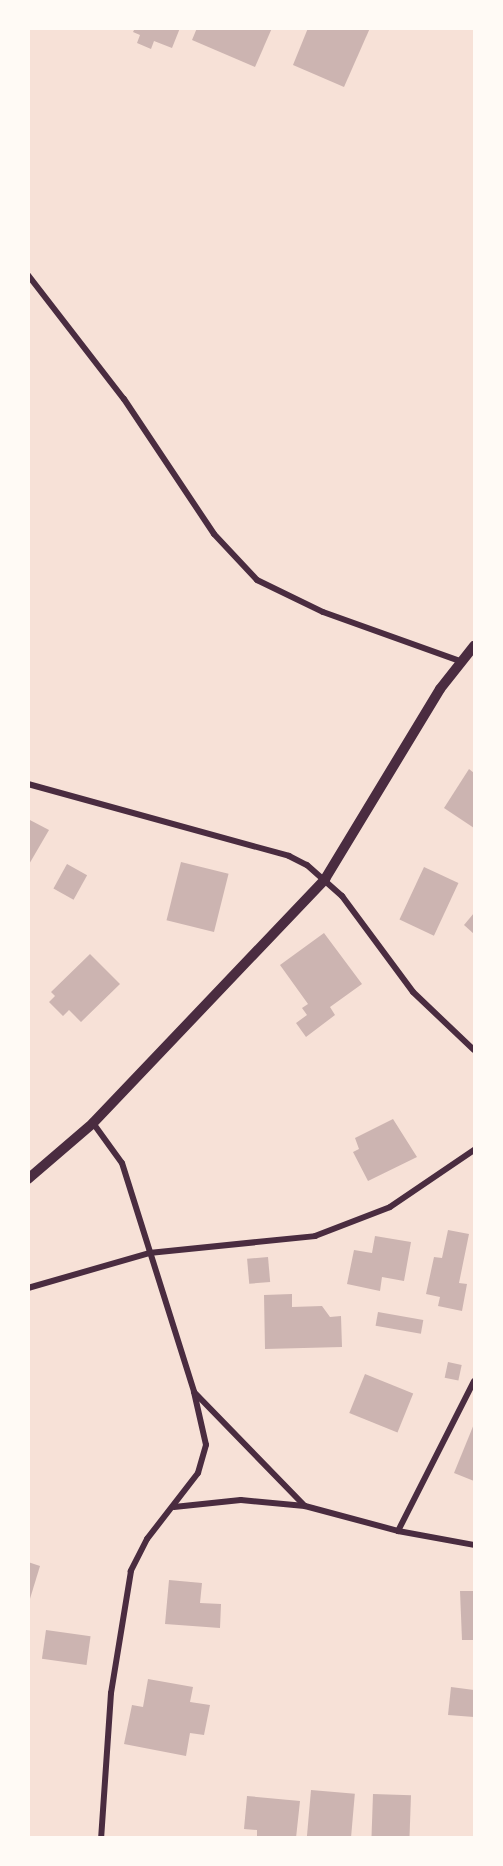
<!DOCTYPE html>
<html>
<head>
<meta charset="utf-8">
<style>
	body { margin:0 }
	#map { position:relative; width:503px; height:1866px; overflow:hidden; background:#f7e1d7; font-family:"Noto Sans",sans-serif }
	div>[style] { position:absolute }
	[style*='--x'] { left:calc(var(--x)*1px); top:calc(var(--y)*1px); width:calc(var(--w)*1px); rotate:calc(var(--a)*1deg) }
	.building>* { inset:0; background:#ccb4b1; transform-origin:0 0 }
	.minor>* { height:6px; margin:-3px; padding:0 3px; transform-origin:3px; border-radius:3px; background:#4a2c40 }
	.tertiary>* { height:10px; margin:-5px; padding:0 5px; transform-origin:5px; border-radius:5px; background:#4a2c40 }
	span { translate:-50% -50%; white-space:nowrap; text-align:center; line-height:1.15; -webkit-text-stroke:6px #fffaf5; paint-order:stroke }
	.frame { position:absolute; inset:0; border:30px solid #fffaf5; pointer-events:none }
</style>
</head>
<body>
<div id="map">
	<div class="building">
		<i style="clip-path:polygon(135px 28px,180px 28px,172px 48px,154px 41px,151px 49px,137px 43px,140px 35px,133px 32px)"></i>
		<i style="clip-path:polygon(197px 28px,272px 28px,255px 67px,192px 40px)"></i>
		<i style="clip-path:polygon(308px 28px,370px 28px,344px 87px,293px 65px)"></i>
		<i style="clip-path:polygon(469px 769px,474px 773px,474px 828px,444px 808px)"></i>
		<i style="clip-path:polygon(28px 819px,49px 830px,28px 866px)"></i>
		<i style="left:181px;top:862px;width:49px;height:60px;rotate:14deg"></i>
		<i style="left:67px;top:864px;width:23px;height:28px;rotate:29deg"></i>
		<i style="left:424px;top:867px;width:38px;height:58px;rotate:25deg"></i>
		<i style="clip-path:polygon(474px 913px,474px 934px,464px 925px)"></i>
		<i style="clip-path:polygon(324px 933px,362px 984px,330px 1007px,335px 1015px,306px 1037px,296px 1023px,307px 1015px,302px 1008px,308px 1004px,280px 965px)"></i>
		<i style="clip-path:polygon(90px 954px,120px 984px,81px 1022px,69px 1010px,63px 1016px,49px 1002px,55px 996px,51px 992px)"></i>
		<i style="clip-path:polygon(393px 1119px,417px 1157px,368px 1181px,353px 1152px,359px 1149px,355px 1138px)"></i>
		<i style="clip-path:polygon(448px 1230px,469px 1234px,459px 1283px,467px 1284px,462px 1311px,438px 1306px,440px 1297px,426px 1294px,434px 1257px,442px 1258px)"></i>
		<i style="clip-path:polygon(375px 1236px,411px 1242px,404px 1281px,382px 1277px,380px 1291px,347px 1284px,354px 1250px,372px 1253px)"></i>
		<i style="left:268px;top:1257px;width:25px;height:21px;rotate:85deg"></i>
		<i style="clip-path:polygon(292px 1294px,292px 1307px,322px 1306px,330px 1317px,341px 1316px,342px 1347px,265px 1349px,264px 1295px)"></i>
		<i style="left:378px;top:1312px;width:46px;height:14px;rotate:10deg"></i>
		<i style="left:448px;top:1362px;width:14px;height:16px;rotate:12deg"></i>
		<i style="left:365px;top:1374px;width:52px;height:42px;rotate:22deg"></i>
		<i style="clip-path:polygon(474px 1424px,474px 1481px,454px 1473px)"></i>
		<i style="clip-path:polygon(28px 1562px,40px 1566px,29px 1602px,28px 1602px)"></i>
		<i style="clip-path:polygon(169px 1580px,202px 1583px,200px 1603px,221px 1604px,220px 1628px,165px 1624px)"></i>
		<i style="clip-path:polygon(460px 1591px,474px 1591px,474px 1640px,462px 1640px)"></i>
		<i style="left:46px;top:1630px;width:45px;height:29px;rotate:8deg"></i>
		<i style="clip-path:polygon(148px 1679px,193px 1687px,190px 1702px,210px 1705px,204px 1735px,190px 1733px,186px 1756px,124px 1744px,132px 1705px,143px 1707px)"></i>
		<i style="clip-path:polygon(451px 1687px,474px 1690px,474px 1717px,448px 1715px)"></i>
		<i style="left:311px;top:1790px;width:44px;height:48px;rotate:5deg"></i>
		<i style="left:373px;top:1794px;width:38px;height:44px;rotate:2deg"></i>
		<i style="clip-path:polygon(247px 1796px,300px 1801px,296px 1838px,257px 1838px,257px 1830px,244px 1829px)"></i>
	</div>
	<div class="minor">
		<i style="--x:28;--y:275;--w:157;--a:52.3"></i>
		<i style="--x:124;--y:399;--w:162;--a:56.3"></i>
		<i style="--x:214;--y:534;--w:63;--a:46.9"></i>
		<i style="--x:257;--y:580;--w:73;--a:25.9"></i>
		<i style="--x:323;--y:612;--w:145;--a:19.7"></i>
		<i style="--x:28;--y:784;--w:271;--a:15.4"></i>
		<i style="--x:289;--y:856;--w:20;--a:27"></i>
		<i style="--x:307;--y:865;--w:47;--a:41.5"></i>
		<i style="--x:342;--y:896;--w:119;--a:53.5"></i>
		<i style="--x:413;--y:992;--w:84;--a:43.6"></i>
		<i style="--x:93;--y:1123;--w:49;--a:54.1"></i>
		<i style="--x:122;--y:1163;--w:240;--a:72.5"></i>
		<i style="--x:194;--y:1392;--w:54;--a:77.2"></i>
		<i style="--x:206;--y:1445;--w:29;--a:106"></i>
		<i style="--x:198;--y:1473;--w:83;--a:127.7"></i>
		<i style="--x:147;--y:1539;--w:36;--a:117"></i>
		<i style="--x:131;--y:1571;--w:124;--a:99.3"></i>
		<i style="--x:111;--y:1693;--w:145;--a:93.9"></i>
		<i style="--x:28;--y:1288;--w:126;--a:-16.1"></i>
		<i style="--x:149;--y:1253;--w:167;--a:-5.8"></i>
		<i style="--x:315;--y:1236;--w:80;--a:-21.1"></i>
		<i style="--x:390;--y:1207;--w:102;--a:-34.2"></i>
		<i style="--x:194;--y:1392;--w:159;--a:45.8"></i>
		<i style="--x:305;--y:1506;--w:96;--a:15"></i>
		<i style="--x:398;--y:1531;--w:77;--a:10.4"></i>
		<i style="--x:174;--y:1507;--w:67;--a:-6"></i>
		<i style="--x:241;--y:1500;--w:64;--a:5.4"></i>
		<i style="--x:398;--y:1531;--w:168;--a:-63.1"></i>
	</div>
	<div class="tertiary">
		<i style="--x:28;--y:1179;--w:86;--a:-40.7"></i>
		<i style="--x:93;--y:1123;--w:337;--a:-46.4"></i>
		<i style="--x:325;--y:879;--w:222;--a:-58.8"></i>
		<i style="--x:440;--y:689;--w:55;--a:-51.7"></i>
	</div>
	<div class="frame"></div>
</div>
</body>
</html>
